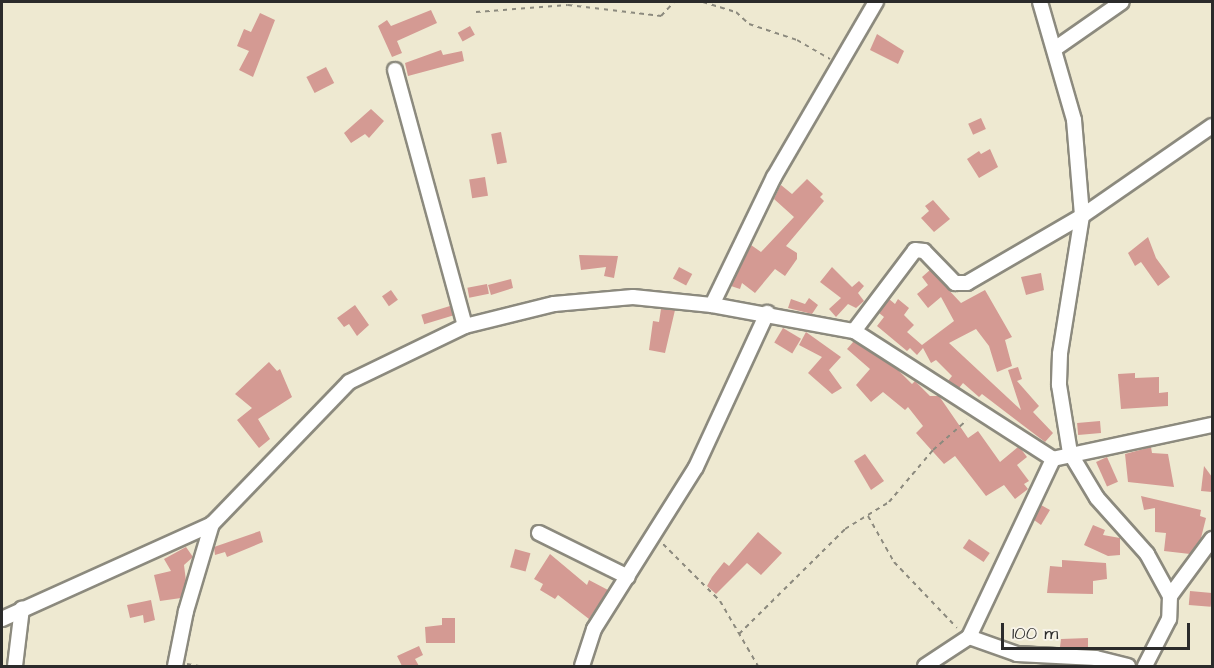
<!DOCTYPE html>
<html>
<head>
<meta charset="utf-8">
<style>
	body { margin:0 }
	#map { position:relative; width:1214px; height:668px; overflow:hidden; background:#eee9d1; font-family:"Architects Daughter",sans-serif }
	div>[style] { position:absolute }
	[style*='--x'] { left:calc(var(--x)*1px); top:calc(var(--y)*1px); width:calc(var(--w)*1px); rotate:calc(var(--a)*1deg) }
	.building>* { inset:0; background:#d49a93; transform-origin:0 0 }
	.path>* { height:2px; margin-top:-1px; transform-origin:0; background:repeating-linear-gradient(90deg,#8c8a7e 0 4.5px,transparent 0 9px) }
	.roads { filter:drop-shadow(2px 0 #8c8a7e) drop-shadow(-2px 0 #8c8a7e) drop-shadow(0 2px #8c8a7e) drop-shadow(0 -2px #8c8a7e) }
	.minor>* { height:14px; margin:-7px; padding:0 7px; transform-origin:7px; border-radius:7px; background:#fff }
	span { translate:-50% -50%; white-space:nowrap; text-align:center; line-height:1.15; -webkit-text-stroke:6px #f7f3e8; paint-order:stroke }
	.frame { position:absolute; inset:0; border:3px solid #2b2b2b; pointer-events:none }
	.scale { position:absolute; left:1001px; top:623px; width:189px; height:27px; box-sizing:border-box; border:3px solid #2b2b2b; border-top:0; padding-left:8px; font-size:18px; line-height:21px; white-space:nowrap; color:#2b2b2b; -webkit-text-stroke:4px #f7f3e8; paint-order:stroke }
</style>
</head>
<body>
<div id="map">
	<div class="building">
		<i style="clip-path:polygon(431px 10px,437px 23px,397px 41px,402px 53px,392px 57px,378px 26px,387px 20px,391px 26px)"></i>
		<i style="clip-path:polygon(260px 13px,275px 20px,253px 77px,239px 70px,249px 51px,237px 46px,244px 29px,251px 32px)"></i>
		<i style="left:470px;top:26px;width:10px;height:14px;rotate:61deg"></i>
		<i style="clip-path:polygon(877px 34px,904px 51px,898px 64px,870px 50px)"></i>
		<i style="clip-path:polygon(441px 50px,443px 55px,462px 51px,464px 61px,408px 76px,405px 63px)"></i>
		<i style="left:326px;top:67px;width:18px;height:22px;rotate:63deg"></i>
		<i style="clip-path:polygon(371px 109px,384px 121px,369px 138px,365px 134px,351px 143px,344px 133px)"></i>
		<i style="left:981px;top:118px;width:12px;height:14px;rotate:66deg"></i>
		<i style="left:501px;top:132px;width:31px;height:10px;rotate:79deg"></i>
		<i style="clip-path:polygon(990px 149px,998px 167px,979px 178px,967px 159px,979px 151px,981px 154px)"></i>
		<i style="left:485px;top:177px;width:19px;height:16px;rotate:81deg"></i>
		<i style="clip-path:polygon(807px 179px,823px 194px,820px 197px,824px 201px,786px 246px,797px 253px,797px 259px,785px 276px,775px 269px,755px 293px,742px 283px,740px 289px,731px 286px,751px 245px,761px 252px,794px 217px,774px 199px,779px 188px,781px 185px,792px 194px)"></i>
		<i style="clip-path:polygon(933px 200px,950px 219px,934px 232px,921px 218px,929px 211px,925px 206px)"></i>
		<i style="clip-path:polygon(1148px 237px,1156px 258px,1170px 277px,1158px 286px,1141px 262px,1135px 266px,1128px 253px)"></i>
		<i style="clip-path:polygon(579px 255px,618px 256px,614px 278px,604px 276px,606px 267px,581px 270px)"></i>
		<i style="left:679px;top:267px;width:15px;height:13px;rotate:28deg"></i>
		<i style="clip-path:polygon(832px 267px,852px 287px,859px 281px,864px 286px,858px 293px,864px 301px,856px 308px,848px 304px,836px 317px,829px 309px,841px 298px,820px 282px)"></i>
		<i style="clip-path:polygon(930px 270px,961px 303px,985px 290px,1012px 337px,1005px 340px,1012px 366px,997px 372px,989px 346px,976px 329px,949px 343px,1021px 410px,1008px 370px,1018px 367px,1022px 379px,1017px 381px,1039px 406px,1033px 412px,1053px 433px,1045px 442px,982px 394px,979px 397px,963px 383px,959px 388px,948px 381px,952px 376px,936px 360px,931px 363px,923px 348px,917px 355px,910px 348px,907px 351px,877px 326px,884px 317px,879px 313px,889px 299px,895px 304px,898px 299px,909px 308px,904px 315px,914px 325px,907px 332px,922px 345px,954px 321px,941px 297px,928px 308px,917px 294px,928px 285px,922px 277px)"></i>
		<i style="clip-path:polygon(1041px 273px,1044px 290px,1026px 295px,1021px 277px)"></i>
		<i style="clip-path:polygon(511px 279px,513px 288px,491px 295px,488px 285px)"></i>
		<i style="left:487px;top:284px;width:10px;height:20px;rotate:79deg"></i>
		<i style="left:391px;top:290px;width:12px;height:11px;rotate:55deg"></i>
		<i style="clip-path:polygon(809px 298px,818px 305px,812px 314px,788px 308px,791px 299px,805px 304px)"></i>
		<i style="clip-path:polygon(355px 305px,369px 325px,357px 336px,349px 324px,344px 327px,337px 318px)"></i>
		<i style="left:450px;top:306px;width:10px;height:30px;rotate:73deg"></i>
		<i style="clip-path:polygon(661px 309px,675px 310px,665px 353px,649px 350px,653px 321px,659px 322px)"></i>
		<i style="left:783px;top:328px;width:21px;height:17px;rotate:31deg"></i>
		<i style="clip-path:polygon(806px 332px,841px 357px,829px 370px,842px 388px,832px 394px,808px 373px,822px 357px,799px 345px)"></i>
		<i style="clip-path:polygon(854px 341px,898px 370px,912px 384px,915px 381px,930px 396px,939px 396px,968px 438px,978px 431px,1000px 462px,1018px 447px,1021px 449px,1027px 457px,1017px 465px,1029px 481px,1024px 484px,1028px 489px,1015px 499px,1004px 485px,986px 496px,955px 456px,944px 464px,916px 433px,923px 426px,908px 407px,905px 410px,883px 392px,871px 402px,856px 385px,870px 369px,847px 349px)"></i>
		<i style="clip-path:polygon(269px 362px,277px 371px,280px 369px,292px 397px,258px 419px,270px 439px,259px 448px,237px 420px,252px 408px,235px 394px)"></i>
		<i style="clip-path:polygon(1135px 373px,1135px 378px,1159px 377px,1159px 393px,1168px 392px,1168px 406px,1121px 409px,1118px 374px)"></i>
		<i style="left:1100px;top:421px;width:12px;height:23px;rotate:85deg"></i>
		<i style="clip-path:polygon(1151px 447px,1152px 453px,1168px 454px,1174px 487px,1128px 482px,1125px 454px)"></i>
		<i style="clip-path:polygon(865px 454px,884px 481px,871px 490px,854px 461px)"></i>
		<i style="left:1107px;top:457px;width:27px;height:12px;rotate:66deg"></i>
		<i style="clip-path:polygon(1204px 466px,1212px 477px,1212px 492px,1201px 491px)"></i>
		<i style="clip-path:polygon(1141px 496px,1201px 510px,1200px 516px,1206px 518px,1201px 538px,1190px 554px,1164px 551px,1166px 533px,1155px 532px,1155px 508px,1144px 510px)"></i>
		<i style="clip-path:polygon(1041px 505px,1050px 510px,1041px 525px,1034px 520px)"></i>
		<i style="clip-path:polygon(1093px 525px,1105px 530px,1103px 535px,1120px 538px,1120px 555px,1108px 556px,1084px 545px)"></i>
		<i style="clip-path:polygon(260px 531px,263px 542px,227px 557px,225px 552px,215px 555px,214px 547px)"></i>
		<i style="clip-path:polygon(758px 532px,782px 553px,761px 575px,747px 563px,716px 594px,707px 586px,712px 577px,724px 562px,729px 566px)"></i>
		<i style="left:969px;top:539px;width:25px;height:11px;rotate:34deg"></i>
		<i style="clip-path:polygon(186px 547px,193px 557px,184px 565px,186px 581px,181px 598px,160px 601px,154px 575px,171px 571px,164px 559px)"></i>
		<i style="left:515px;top:549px;width:16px;height:19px;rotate:15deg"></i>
		<i style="clip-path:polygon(550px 554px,587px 585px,589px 580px,608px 590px,589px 619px,558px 595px,555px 599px,540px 590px,543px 584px,534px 579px)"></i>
		<i style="clip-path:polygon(1062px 560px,1106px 563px,1107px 579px,1093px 581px,1093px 594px,1047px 593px,1050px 566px,1062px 567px)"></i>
		<i style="left:1190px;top:591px;width:22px;height:14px;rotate:5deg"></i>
		<i style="clip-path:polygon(151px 600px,155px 620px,144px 623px,143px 615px,130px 618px,127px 605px)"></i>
		<i style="clip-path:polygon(442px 618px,455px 618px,455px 643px,426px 643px,425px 627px,442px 625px)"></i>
		<i style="clip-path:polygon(1088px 638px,1088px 649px,1060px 647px,1061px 639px)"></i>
		<i style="clip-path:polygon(419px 646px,423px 655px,415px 659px,419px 666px,402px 666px,397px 656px)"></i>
	</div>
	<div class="path">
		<i style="--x:703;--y:2;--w:34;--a:17"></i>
		<i style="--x:736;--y:12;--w:18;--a:43"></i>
		<i style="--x:749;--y:24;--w:51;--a:18.4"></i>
		<i style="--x:797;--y:40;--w:38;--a:30"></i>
		<i style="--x:476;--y:12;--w:92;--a:-4.4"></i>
		<i style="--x:568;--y:5;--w:94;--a:6.7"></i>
		<i style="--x:661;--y:16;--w:19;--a:-47"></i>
		<i style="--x:868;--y:516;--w:53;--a:60.5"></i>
		<i style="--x:894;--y:562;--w:91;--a:46.3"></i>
		<i style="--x:663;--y:544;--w:81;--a:45"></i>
		<i style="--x:720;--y:601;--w:75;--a:59.7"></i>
		<i style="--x:739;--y:634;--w:149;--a:-44.7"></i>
		<i style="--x:845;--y:529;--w:52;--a:-31.5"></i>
		<i style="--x:889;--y:502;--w:68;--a:-49.8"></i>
		<i style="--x:933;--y:450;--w:45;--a:-41.4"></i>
		<i style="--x:187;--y:664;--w:12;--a:9"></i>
		<i style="--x:224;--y:666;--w:26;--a:0"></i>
		<i style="--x:315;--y:666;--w:12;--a:0"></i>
	</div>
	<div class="roads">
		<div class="minor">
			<i style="--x:1040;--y:2;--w:123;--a:73.9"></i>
			<i style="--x:1074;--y:120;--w:96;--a:85.2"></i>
			<i style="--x:1082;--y:216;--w:140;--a:99.1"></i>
			<i style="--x:1060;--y:354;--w:31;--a:92"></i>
			<i style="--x:1059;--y:385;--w:69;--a:80.8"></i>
			<i style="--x:1070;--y:453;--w:52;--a:59"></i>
			<i style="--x:1097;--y:498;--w:75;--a:48.2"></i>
			<i style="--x:1147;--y:554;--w:48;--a:61.3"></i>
			<i style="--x:1170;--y:596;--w:23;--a:92"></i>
			<i style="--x:1169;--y:619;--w:53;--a:117.1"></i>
			<i style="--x:1056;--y:48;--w:80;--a:-34.9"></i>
			<i style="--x:395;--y:70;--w:265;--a:74.7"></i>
			<i style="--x:712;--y:305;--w:142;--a:-64.2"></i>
			<i style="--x:774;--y:177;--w:203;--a:-59.8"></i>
			<i style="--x:854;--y:331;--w:101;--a:-53"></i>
			<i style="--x:915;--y:250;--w:9;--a:6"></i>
			<i style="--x:924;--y:251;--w:45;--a:45.9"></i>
			<i style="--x:955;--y:283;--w:12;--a:0"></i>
			<i style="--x:967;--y:283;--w:133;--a:-30.2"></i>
			<i style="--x:1082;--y:216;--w:158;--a:-34.7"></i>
			<i style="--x:539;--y:533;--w:99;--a:26.3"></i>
			<i style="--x:1170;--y:596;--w:71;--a:-53.6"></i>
			<i style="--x:2;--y:619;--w:230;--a:-24.3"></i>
			<i style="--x:212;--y:524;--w:197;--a:-46"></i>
			<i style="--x:349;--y:382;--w:129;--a:-25.8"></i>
			<i style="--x:465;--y:326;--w:92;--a:-13.9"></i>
			<i style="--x:554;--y:304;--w:79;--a:-5.1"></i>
			<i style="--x:633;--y:297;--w:79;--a:5.8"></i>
			<i style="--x:712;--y:305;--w:144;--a:10.4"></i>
			<i style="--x:854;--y:331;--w:237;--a:32.7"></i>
			<i style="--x:1053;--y:459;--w:163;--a:-12.1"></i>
			<i style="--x:969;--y:637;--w:51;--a:19.5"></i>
			<i style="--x:1017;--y:654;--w:79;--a:2.9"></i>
			<i style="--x:1096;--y:658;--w:33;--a:14"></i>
			<i style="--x:15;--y:666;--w:58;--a:-83.1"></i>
			<i style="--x:175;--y:666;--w:56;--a:-78.7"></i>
			<i style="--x:186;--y:611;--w:91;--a:-73.4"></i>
			<i style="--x:582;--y:666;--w:39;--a:-72"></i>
			<i style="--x:594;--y:629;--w:191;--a:-57.8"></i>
			<i style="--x:696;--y:467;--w:170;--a:-65.2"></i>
			<i style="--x:925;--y:666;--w:53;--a:-33.4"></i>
			<i style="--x:969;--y:637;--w:197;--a:-64.7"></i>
		</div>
	</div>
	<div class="frame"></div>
	<div class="scale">100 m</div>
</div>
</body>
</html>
